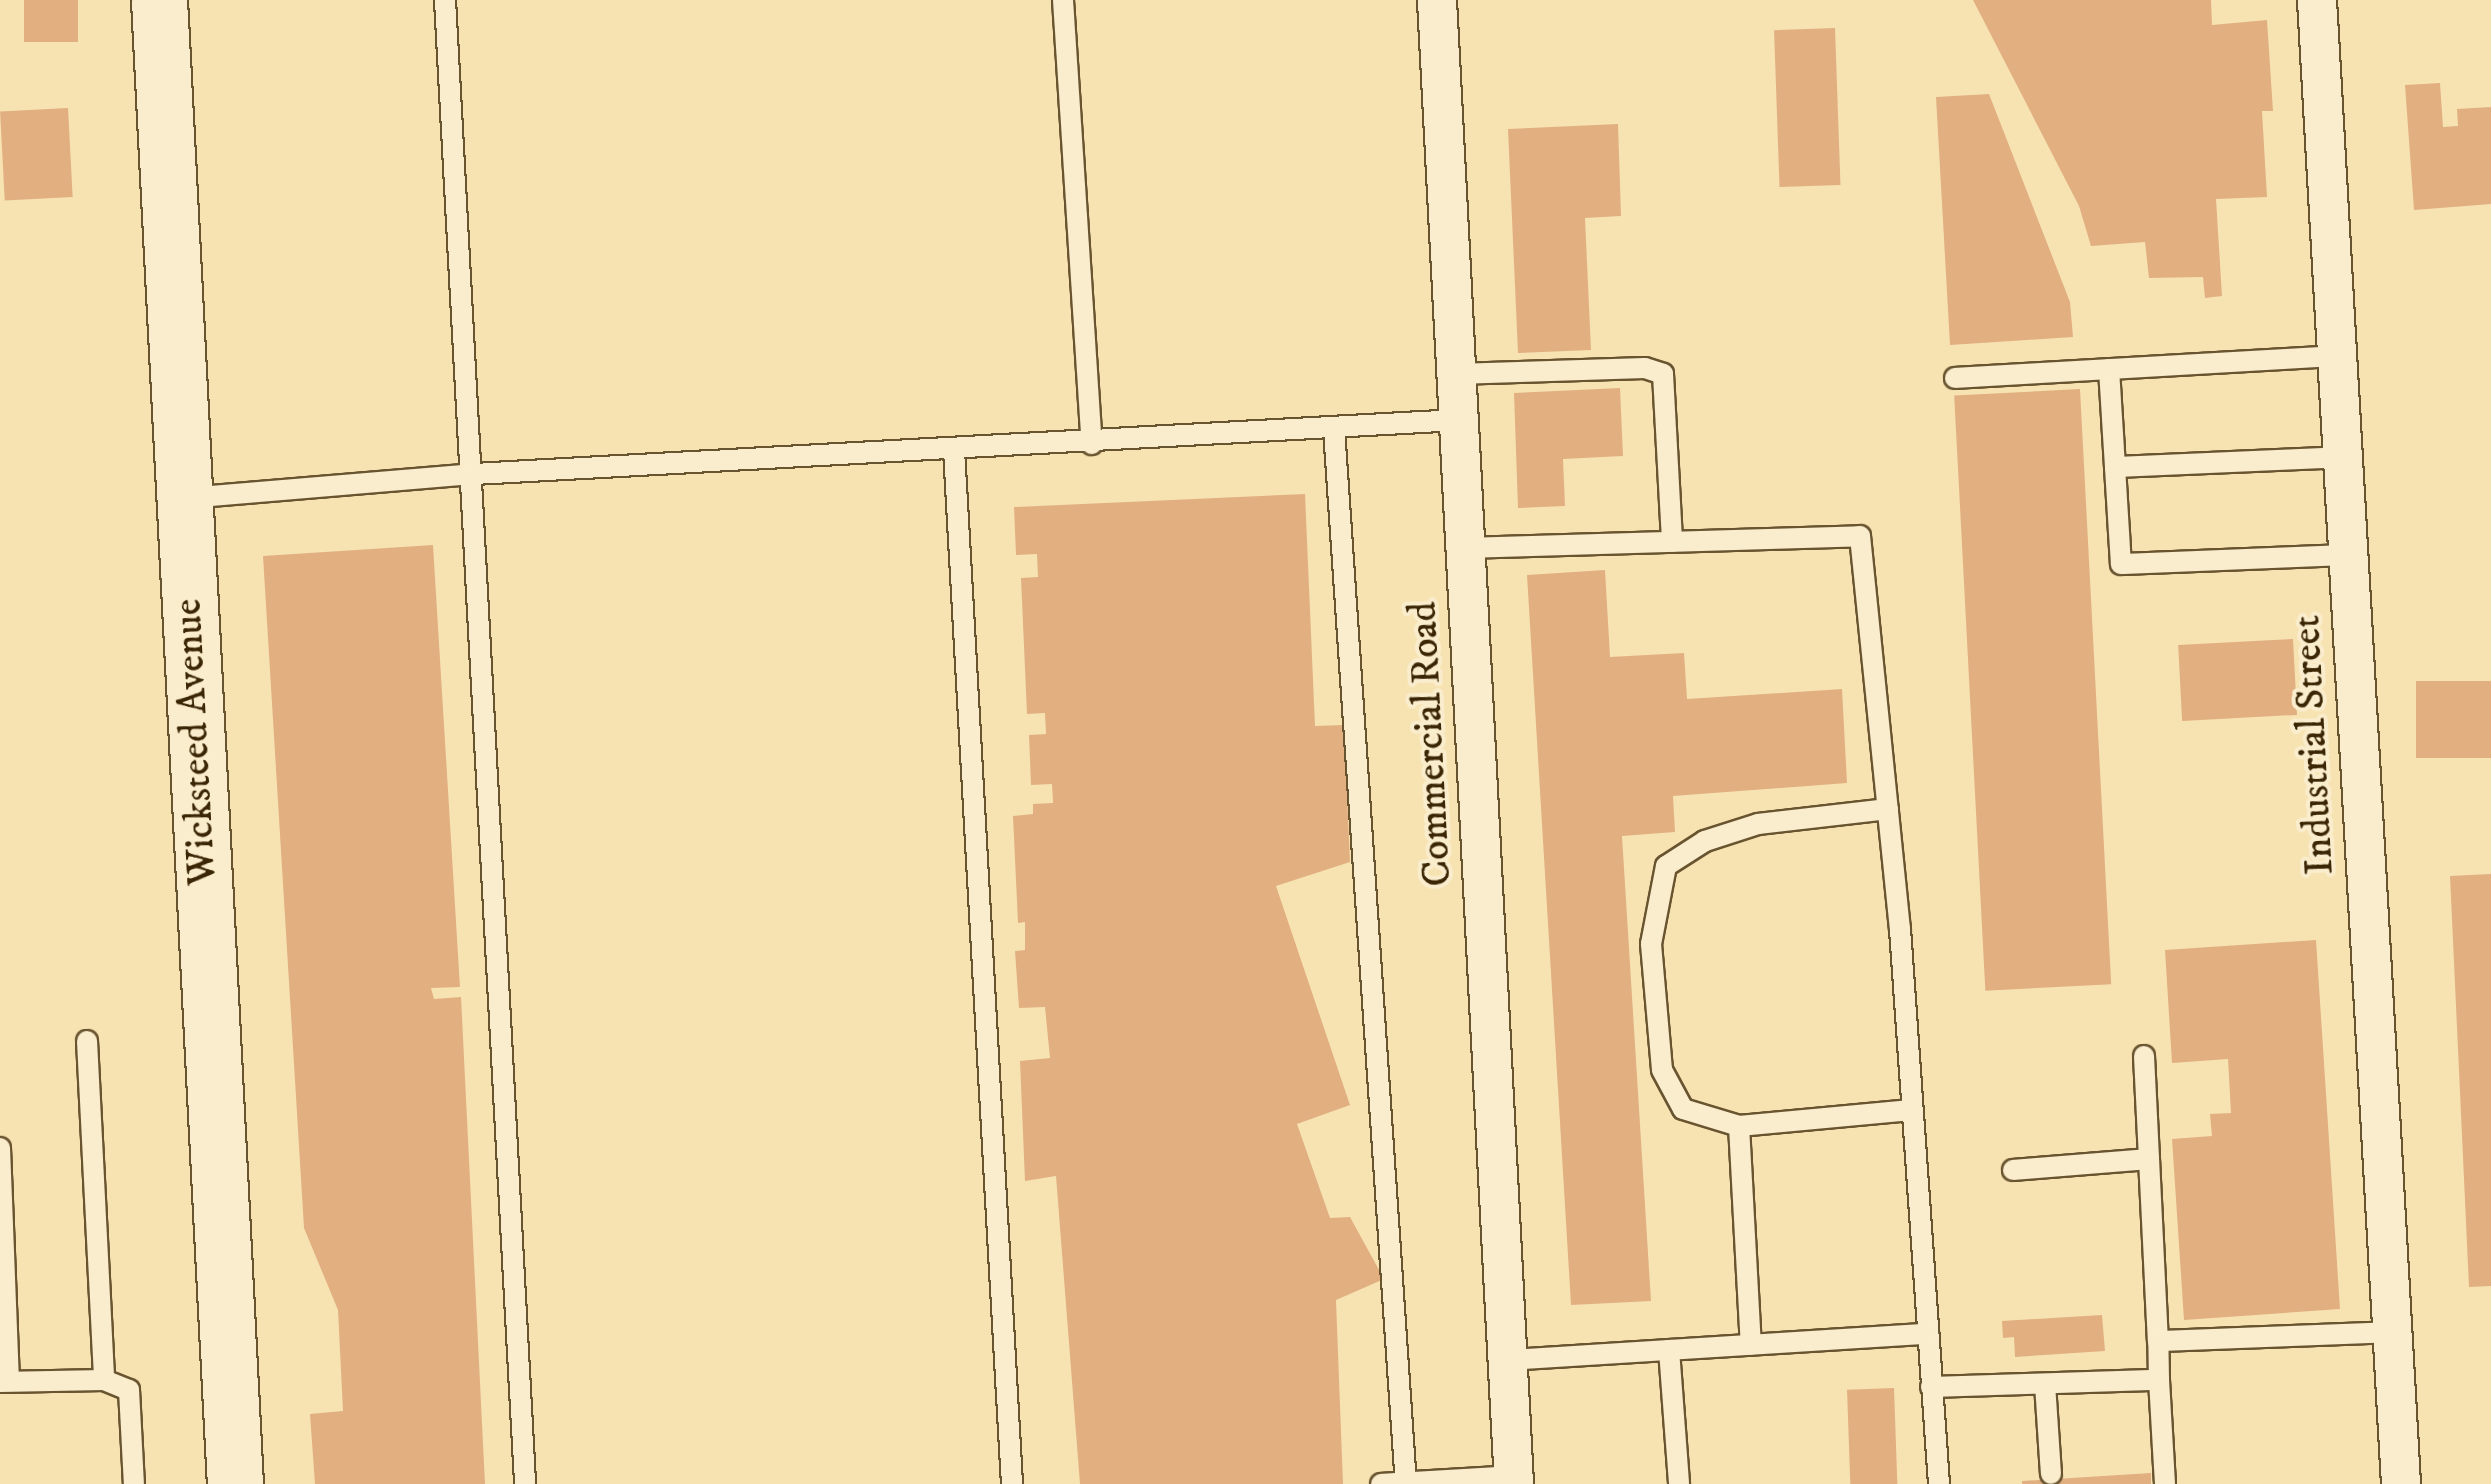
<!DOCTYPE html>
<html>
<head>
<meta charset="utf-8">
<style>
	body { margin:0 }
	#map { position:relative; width:2491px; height:1484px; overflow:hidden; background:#f7e3b2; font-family:"IM FELL DW Pica",serif }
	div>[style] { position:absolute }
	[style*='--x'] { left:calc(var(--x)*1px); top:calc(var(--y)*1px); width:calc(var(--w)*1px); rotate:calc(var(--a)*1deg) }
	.building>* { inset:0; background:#e2af81; transform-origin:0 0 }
	.roads { filter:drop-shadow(2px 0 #695430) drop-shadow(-2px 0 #695430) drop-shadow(0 2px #695430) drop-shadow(0 -2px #695430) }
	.lane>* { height:20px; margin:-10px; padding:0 10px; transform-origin:10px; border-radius:10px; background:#faedcd }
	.street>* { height:38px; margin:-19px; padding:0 19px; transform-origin:19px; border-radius:19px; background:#faedcd }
	.secondary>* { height:55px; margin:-27.5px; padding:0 27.5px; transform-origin:27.5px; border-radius:27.5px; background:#faedcd }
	span { translate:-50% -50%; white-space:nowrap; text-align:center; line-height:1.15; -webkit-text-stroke:8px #faedcd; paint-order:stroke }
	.street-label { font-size:40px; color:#3a2504 }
</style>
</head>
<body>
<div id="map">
	<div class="building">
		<i style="left:24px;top:0;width:54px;height:42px"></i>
		<i style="clip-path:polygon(1973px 0,2211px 0,2212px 25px,2267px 20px,2273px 111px,2262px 111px,2267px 197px,2216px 199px,2222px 296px,2205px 298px,2203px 277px,2149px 278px,2145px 242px,2091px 246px,2079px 206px)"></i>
		<i style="left:1835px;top:28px;width:157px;height:61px;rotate:88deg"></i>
		<i style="clip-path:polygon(2440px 83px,2443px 127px,2458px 126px,2457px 109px,2491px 107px,2491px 204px,2414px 210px,2405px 85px)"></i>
		<i style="clip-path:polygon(1989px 94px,2070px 302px,2073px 337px,1950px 345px,1936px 97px)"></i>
		<i style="left:68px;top:108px;width:89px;height:68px;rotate:87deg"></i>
		<i style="clip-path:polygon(1618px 124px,1621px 216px,1585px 218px,1591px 350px,1518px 353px,1508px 129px)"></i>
		<i style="clip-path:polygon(1620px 388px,1623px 456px,1563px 459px,1565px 506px,1518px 508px,1514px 393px)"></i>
		<i style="left:2080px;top:389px;width:596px;height:126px;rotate:87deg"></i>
		<i style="clip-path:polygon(1305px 494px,1315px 726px,1344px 725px,1350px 862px,1276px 886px,1350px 1105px,1297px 1124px,1330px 1218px,1350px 1217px,1384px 1279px,1336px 1300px,1343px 1484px,1080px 1484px,1056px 1176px,1025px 1181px,1020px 1061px,1050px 1058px,1045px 1007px,1019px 1008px,1015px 951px,1025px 950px,1025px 922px,1018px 923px,1013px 816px,1033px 814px,1033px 804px,1053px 803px,1052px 784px,1031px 785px,1029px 735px,1046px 734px,1045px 713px,1027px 714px,1021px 578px,1038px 577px,1037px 554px,1016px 555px,1014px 507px)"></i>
		<i style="clip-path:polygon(433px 545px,460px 987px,431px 988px,434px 999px,461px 997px,485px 1484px,315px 1484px,310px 1414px,343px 1411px,338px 1310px,304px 1228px,263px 556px)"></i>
		<i style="clip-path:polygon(1605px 570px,1610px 657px,1684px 653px,1687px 699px,1842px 689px,1847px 783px,1673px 796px,1675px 832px,1622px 836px,1651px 1301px,1571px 1305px,1527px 575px)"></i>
		<i style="left:2293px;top:639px;width:76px;height:115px;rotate:87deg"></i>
		<i style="left:2491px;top:681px;width:77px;height:75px;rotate:90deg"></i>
		<i style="clip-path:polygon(2491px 874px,2491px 1286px,2469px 1287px,2450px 876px)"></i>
		<i style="clip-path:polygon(2316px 940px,2340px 1309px,2184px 1320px,2172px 1139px,2212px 1136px,2210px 1114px,2231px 1113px,2228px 1059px,2172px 1063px,2165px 950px)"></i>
		<i style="clip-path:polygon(2102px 1315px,2105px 1351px,2015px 1357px,2014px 1337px,2003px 1338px,2002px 1321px)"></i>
		<i style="left:1894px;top:1388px;width:96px;height:47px;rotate:88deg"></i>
		<i style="clip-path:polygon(2151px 1473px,2151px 1484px,2022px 1484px,2022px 1481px)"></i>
	</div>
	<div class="roads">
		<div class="lane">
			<i style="--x:445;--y:0;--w:1486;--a:86.91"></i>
			<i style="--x:1063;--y:0;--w:445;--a:86.3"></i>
			<i style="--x:2109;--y:369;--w:195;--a:86.5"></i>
			<i style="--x:2121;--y:564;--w:227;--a:-2.3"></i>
			<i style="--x:1456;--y:374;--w:189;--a:-1.8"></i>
			<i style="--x:1645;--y:368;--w:19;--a:18"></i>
			<i style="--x:1663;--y:374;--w:168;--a:86.9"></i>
			<i style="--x:1955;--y:378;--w:383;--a:-3.3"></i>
			<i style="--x:1334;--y:429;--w:1057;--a:86.1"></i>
			<i style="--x:954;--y:450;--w:1036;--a:86.79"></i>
			<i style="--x:2115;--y:467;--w:227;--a:-2.5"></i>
			<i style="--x:188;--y:498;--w:287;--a:-4.8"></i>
			<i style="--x:474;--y:474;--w:986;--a:-3.14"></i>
			<i style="--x:1466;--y:548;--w:394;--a:-1.7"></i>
			<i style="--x:1860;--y:536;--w:395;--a:84.2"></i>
			<i style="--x:1900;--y:929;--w:556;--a:85.98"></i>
			<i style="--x:1888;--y:809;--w:131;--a:173.4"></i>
			<i style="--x:1758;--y:824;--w:56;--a:162.2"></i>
			<i style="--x:1705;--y:841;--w:46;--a:147.3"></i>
			<i style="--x:1666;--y:866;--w:79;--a:100.9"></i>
			<i style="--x:1651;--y:944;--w:126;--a:85"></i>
			<i style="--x:1662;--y:1070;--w:44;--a:61.7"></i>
			<i style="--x:1683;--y:1109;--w:59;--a:16.9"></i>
			<i style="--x:1739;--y:1126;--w:173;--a:-5.3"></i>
			<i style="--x:87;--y:1041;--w:339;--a:87.1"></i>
			<i style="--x:2144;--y:1056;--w:103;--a:87.2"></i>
			<i style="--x:1739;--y:1126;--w:219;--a:86.9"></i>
			<i style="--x:0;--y:1148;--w:233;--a:87.8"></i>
			<i style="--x:2013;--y:1170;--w:136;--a:-4.6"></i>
			<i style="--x:2149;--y:1159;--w:182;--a:87.2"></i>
			<i style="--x:1669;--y:1350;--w:134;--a:85.7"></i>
			<i style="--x:1509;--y:1360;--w:420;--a:-3.6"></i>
			<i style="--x:2159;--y:1380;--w:104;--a:86.7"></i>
			<i style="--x:0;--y:1382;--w:104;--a:-1.1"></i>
			<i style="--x:104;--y:1380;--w:27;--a:22"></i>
			<i style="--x:129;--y:1390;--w:94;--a:87"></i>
			<i style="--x:2045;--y:1384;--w:90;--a:86.2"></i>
			<i style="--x:1931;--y:1387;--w:228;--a:-1.8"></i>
			<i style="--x:2159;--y:1380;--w:39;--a:-91"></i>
			<i style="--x:2158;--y:1341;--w:234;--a:-2.2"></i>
			<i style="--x:1381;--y:1484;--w:133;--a:-3.4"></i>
		</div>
		<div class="street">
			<i style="--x:1437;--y:0;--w:1486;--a:87.03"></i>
			<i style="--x:2317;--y:0;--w:1486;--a:86.76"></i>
		</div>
		<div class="secondary">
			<i style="--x:159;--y:0;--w:1486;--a:87.07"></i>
		</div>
	</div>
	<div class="street-label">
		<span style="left:196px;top:742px;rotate:-93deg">Wicksteed Avenue</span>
		<span style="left:1431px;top:744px;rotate:-93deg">Commercial Road</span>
		<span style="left:2314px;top:745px;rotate:-93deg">Industrial Street</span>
	</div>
</div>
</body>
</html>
